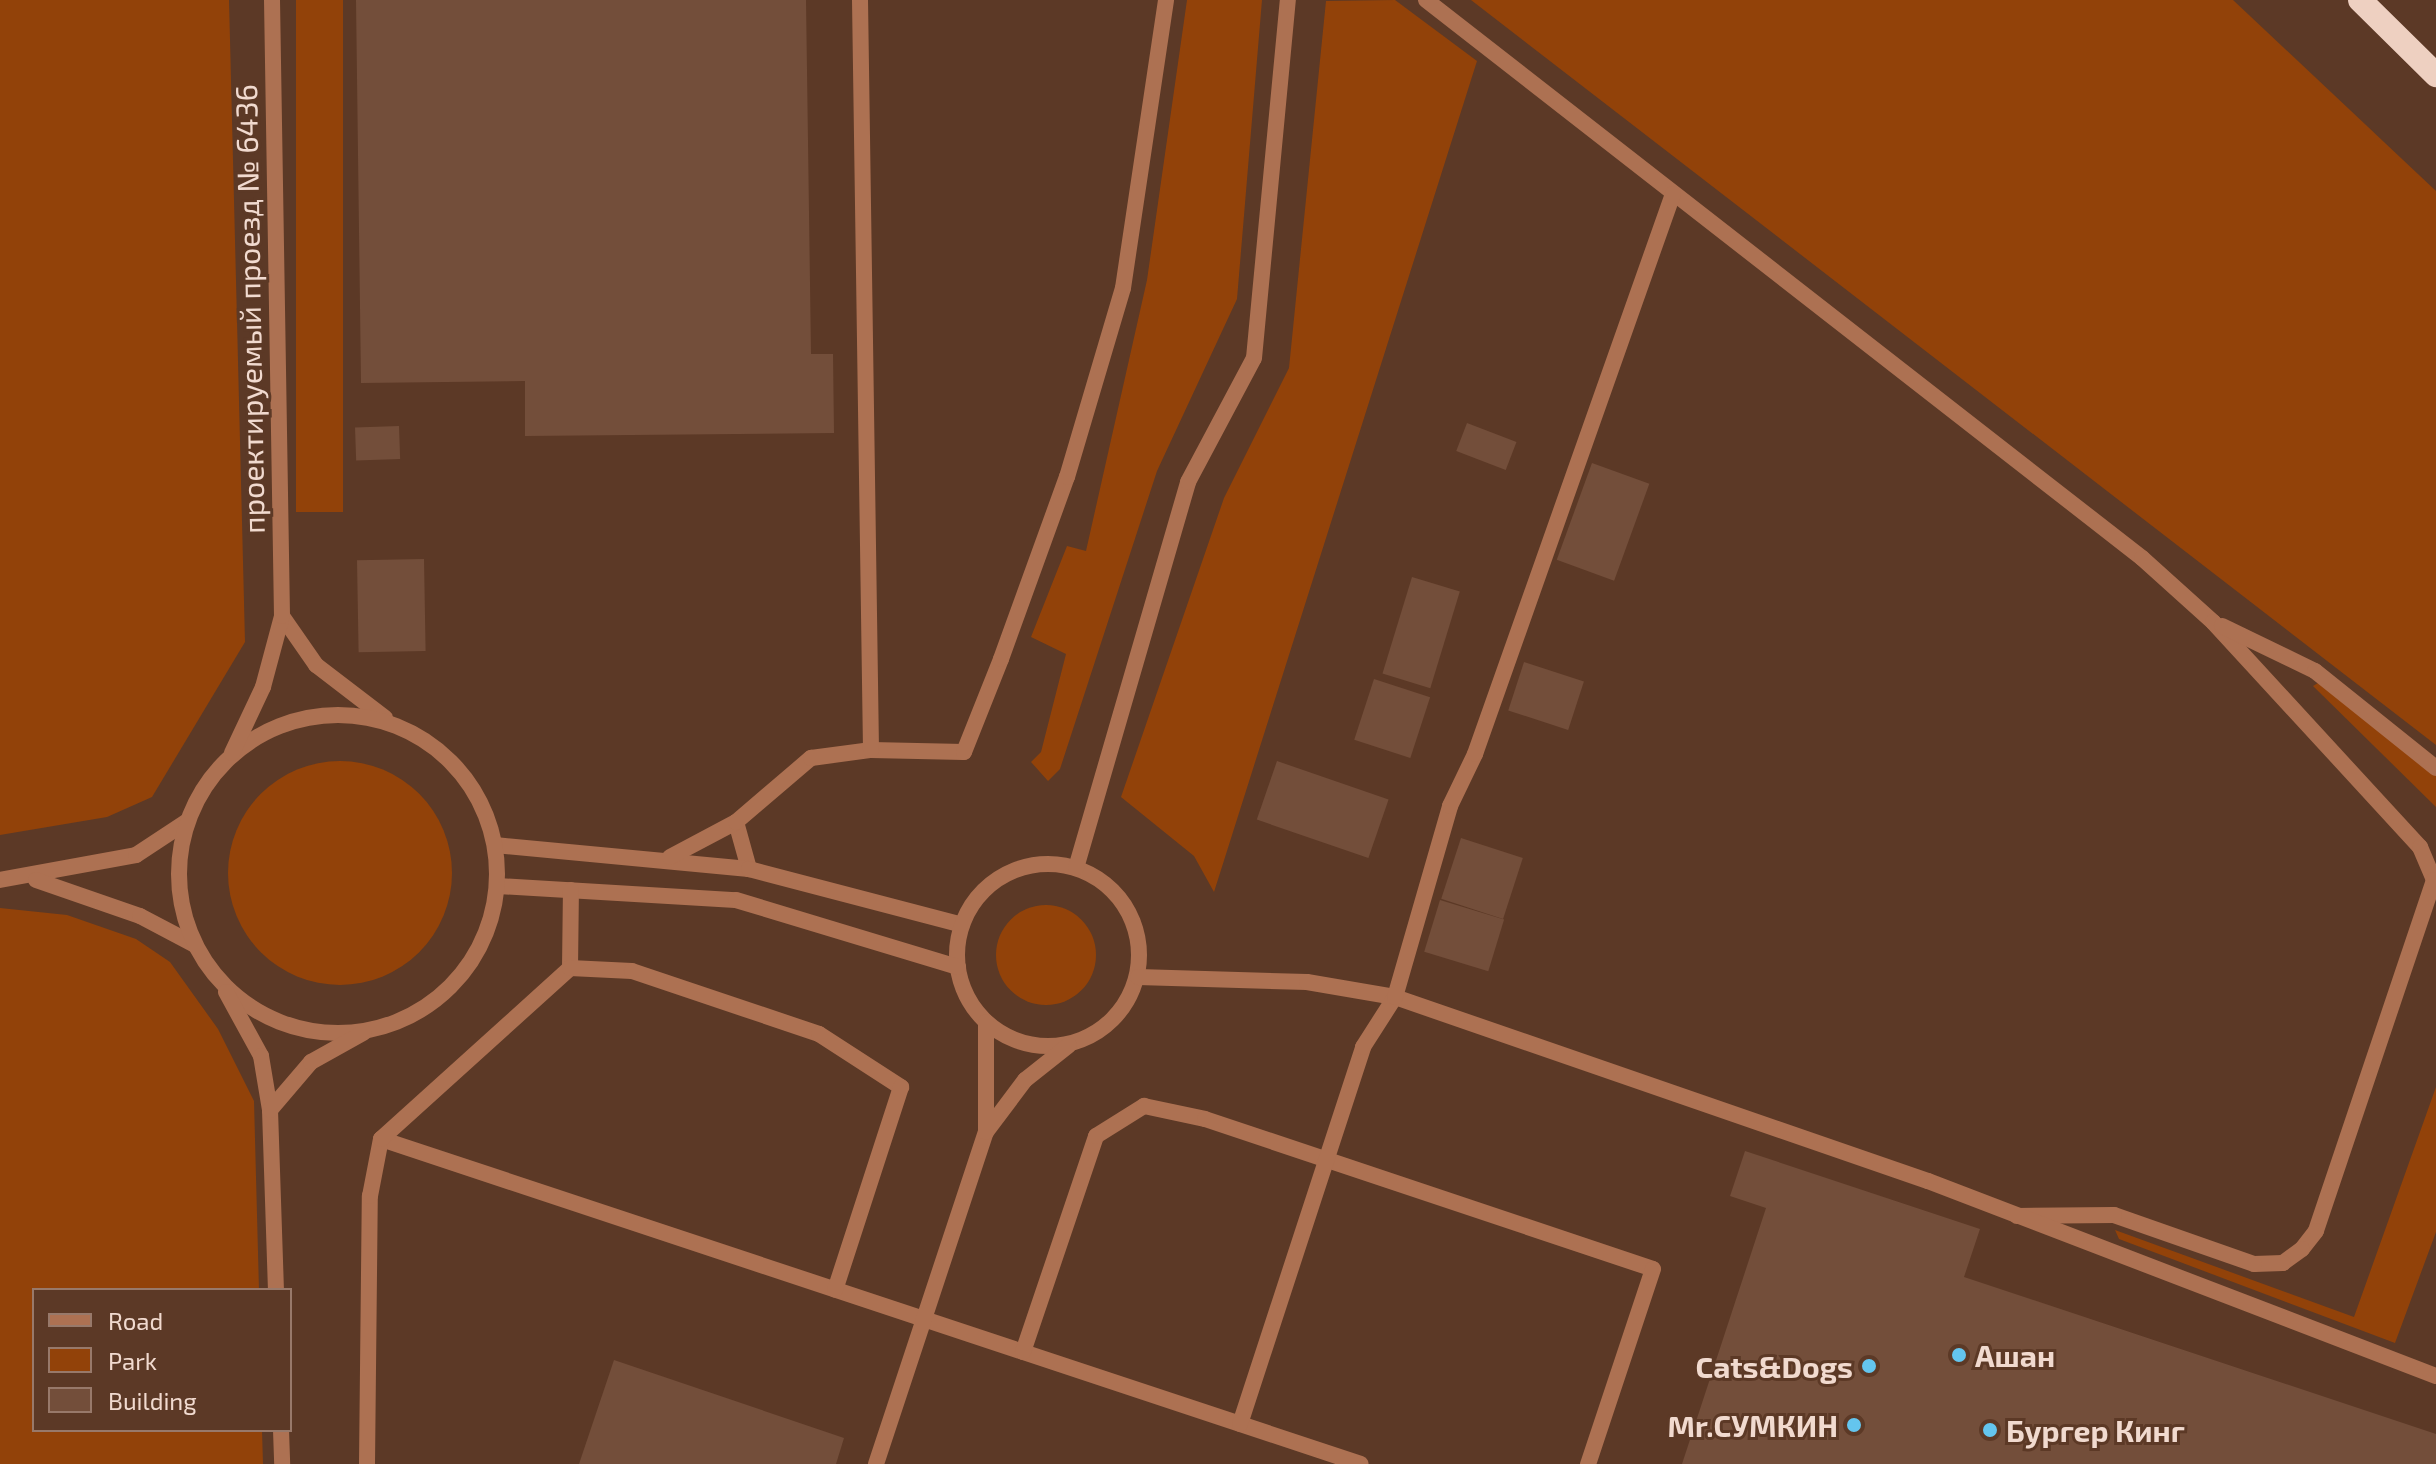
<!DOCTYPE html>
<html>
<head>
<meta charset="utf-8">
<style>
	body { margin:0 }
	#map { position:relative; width:2436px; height:1464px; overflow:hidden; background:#5c3926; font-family:"Exo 2",sans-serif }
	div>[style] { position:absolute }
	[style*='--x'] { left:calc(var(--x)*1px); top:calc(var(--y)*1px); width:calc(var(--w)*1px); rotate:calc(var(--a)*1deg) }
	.green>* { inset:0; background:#924209; transform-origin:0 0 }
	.round { border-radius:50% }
	.building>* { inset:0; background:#734e3a; transform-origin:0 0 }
	.lane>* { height:16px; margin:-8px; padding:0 8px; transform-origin:8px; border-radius:8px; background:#ad7152 }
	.lane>.ring { margin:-8px; padding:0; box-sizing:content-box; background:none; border:16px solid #ad7152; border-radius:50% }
	.street>* { height:16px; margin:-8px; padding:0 8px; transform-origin:8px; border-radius:8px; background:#ad7152 }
	.street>.ring { margin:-8px; padding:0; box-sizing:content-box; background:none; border:16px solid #ad7152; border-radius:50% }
	.highway>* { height:24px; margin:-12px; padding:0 12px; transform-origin:12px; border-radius:12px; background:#eed0c1 }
	.dots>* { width:22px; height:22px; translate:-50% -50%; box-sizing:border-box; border:4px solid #5c3926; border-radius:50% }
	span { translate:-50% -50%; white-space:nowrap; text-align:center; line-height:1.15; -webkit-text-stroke:6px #5c3926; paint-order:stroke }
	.street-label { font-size:30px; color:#f1dacf }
	.poi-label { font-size:30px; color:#f1dacf; font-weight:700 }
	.left { translate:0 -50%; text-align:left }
	.right { translate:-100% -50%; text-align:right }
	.legend { position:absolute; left:32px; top:1288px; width:260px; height:144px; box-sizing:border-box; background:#5c3926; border:2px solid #98796a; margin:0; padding:10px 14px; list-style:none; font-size:24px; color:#f1dacf }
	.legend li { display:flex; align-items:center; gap:16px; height:40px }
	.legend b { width:40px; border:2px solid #98796a }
</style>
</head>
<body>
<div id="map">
	<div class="green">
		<i style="clip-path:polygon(0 0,229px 0,245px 642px,152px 797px,107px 817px,0 835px)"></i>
		<i style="left:296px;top:0;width:47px;height:512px"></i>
		<i style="clip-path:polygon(1187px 0,1262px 0,1237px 299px,1157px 471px,1060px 769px,1048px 781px,1031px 762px,1041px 752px,1066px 654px,1031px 637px,1067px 546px,1086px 551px,1147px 280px)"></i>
		<i style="clip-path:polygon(1395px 0,1477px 61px,1214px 892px,1194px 856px,1121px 797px,1224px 498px,1289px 368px,1326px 1px)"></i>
		<i style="clip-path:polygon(1471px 0,2233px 0,2436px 191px,2436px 745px)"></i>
		<i style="clip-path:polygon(2318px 683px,2436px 776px,2436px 807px,2313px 686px)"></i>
		<i class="round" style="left:228px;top:761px;width:224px;height:224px"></i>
		<i class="round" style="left:996px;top:905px;width:100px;height:100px"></i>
		<i style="clip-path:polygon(0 908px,67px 915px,136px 939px,170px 962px,218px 1029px,254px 1101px,259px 1290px,34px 1290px,34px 1430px,262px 1430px,263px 1464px,0 1464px)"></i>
		<i style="clip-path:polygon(2436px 1087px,2436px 1232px,2395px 1343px,2119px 1239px,2115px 1230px,2354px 1317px)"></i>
	</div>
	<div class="building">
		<i style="clip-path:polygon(356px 0,806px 0,811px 354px,833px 354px,834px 433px,525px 436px,525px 381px,361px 383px)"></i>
		<i style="left:1467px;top:423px;width:53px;height:30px;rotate:21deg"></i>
		<i style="left:399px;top:426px;width:33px;height:44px;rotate:88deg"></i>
		<i style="left:1592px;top:463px;width:61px;height:103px;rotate:20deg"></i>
		<i style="left:424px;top:559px;width:92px;height:67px;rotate:89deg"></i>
		<i style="left:1412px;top:577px;width:50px;height:101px;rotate:17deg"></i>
		<i style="left:1524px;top:662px;width:63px;height:51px;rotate:18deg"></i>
		<i style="left:1374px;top:679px;width:59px;height:64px;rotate:18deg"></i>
		<i style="left:1277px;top:761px;width:118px;height:62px;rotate:19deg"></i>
		<i style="left:1461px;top:838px;width:65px;height:64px;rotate:18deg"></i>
		<i style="left:1440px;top:900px;width:67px;height:54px;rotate:17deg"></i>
		<i style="clip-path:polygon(1745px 1151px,1980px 1229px,1964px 1277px,2436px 1434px,2436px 1464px,1682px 1464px,1766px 1208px,1730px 1196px)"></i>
		<i style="clip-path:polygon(614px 1360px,844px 1438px,836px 1464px,579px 1464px)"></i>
	</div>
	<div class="lane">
		<i style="--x:1426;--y:0;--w:908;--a:37.93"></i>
		<i style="--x:2142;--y:558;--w:96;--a:42"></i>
		<i style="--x:2213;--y:622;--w:306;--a:47.4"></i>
		<i style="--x:2420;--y:847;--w:36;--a:67"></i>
		<i style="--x:2434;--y:880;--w:370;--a:108.6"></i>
		<i style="--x:2316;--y:1231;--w:23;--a:128"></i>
		<i style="--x:2302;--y:1249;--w:24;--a:144"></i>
		<i style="--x:2283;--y:1263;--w:29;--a:178"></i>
		<i style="--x:2254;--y:1264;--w:148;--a:-160.7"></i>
		<i style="--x:2114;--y:1215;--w:97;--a:179.4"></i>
		<i style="--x:2222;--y:626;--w:103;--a:25.8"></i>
		<i style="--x:2315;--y:671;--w:155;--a:38.7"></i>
		<i style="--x:871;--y:750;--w:93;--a:1.2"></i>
		<i style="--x:964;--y:752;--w:100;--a:-68.3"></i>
		<i style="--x:1001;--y:659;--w:194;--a:-70.1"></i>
		<i style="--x:1067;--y:477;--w:197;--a:-73.5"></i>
		<i style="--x:1123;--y:288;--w:291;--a:-81.5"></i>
		<i style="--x:736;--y:822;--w:49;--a:74.5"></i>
		<i style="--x:495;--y:845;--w:255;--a:5.4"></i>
		<i style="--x:749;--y:869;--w:220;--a:14.7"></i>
		<i style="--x:670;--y:857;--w:75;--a:-27.9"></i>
		<i style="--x:736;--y:822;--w:99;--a:-40.5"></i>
		<i style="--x:811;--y:758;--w:61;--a:-7.6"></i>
		<i style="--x:871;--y:750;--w:750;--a:-90.84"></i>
		<i class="ring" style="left:957px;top:864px;width:166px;height:166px"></i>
		<i style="--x:1076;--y:868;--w:402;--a:-73.8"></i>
		<i style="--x:1188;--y:482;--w:140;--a:-62"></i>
		<i style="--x:1254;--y:358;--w:360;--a:-84.6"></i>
		<i style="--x:0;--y:880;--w:138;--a:-10.4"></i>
		<i style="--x:136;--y:855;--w:60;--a:-33.4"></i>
		<i style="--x:36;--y:880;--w:110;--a:19.1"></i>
		<i style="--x:140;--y:916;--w:62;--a:27.8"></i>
		<i style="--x:498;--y:886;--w:238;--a:3.4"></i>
		<i style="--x:736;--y:900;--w:232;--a:16.8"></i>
		<i style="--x:570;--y:968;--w:78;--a:-89.3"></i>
		<i style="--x:1138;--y:977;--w:169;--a:1.7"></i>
		<i style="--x:1307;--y:982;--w:89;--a:9.7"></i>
		<i style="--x:1395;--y:997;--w:564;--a:19.05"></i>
		<i style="--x:1928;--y:1181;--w:544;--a:21"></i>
		<i style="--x:986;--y:1132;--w:65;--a:-53.1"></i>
		<i style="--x:1025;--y:1080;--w:56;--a:-38.5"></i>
		<i style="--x:381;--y:1139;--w:1032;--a:18.35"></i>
		<i style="--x:1023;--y:1352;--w:228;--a:-71.3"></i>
		<i style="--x:1096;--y:1136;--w:57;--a:-32"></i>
		<i style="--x:1144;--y:1106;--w:62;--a:12"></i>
		<i style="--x:1205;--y:1119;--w:472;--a:18.5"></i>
		<i style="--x:1653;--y:1269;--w:206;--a:108.4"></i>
		<i style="--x:1240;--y:1424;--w:397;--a:-71.9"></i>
		<i style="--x:1363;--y:1047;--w:59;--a:-57.4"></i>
		<i style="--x:1395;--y:997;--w:199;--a:-73.9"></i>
		<i style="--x:1450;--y:806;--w:58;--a:-64.3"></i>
		<i style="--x:1475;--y:754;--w:594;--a:-70.53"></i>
		<i style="--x:367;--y:1464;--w:268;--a:-89.4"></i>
		<i style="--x:370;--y:1196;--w:58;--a:-79.1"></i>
		<i style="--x:381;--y:1139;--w:255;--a:-42.1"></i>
		<i style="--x:570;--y:968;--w:62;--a:2.8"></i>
		<i style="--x:632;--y:971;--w:197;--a:18.6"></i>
		<i style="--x:819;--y:1034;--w:98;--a:32.9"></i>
		<i style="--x:901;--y:1087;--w:213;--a:108"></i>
		<i style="--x:876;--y:1464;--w:350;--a:-71.7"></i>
		<i style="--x:986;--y:1132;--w:110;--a:-90"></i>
	</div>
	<div class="street">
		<i style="--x:282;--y:616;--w:60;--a:55.2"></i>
		<i style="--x:316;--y:665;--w:87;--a:37.5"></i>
		<i class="ring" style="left:179px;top:715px;width:302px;height:302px"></i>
		<i style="--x:232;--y:753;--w:73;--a:-64.8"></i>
		<i style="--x:263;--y:687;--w:73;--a:-75"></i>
		<i style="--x:282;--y:616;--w:616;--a:-90.93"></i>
		<i style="--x:226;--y:992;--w:73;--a:61.3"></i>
		<i style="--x:261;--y:1056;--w:55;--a:80.5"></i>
		<i style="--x:270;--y:1110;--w:180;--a:88.1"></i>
		<i style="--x:270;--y:1110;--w:63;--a:-49.5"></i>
		<i style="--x:311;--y:1062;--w:60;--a:-29.1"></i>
		<i style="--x:281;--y:1430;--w:34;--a:88"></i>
	</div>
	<div class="highway">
		<i style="--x:2360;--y:0;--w:107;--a:44.6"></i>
	</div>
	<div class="dots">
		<i style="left:1959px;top:1355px;background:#64c5ee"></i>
		<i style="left:1869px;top:1366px;background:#64c5ee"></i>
		<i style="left:1854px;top:1425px;background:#64c5ee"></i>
		<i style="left:1990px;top:1430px;background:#64c5ee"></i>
	</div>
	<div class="street-label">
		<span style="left:249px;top:309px;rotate:-91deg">проектируемый проезд № 6436</span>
	</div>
	<div class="poi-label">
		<span class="left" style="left:1975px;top:1355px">Ашан</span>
		<span class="right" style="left:1853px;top:1366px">Cats&amp;Dogs</span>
		<span class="right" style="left:1838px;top:1425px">Mr.СУМКИН</span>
		<span class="left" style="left:2006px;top:1430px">Бургер Кинг</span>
	</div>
	<ul class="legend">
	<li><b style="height:10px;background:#ad7152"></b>Road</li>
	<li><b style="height:22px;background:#924209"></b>Park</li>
	<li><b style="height:22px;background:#734e3a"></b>Building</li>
	</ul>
</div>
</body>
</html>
